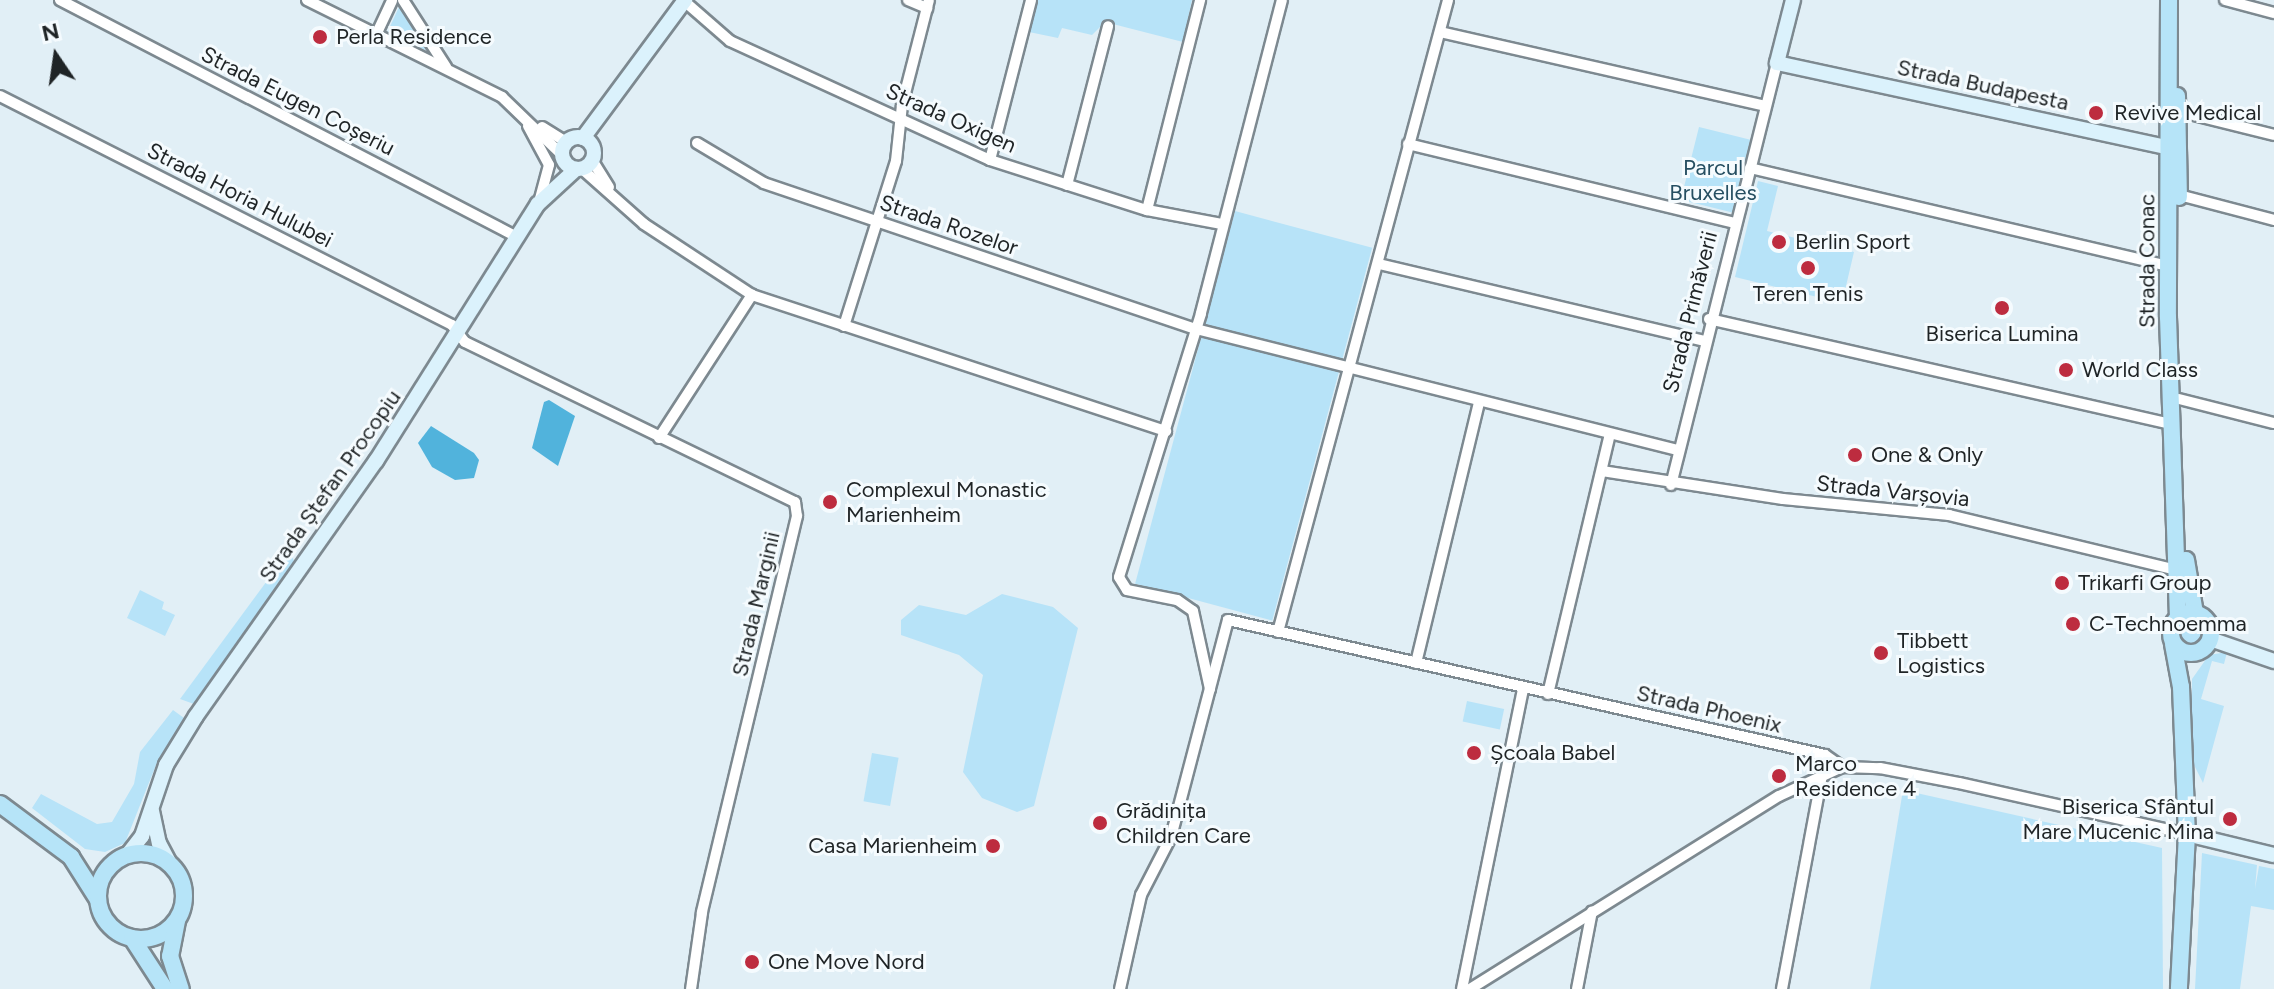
<!DOCTYPE html>
<html>
<head>
<meta charset="utf-8">
<style>
	body { margin:0 }
	#map { position:relative; width:2274px; height:989px; overflow:hidden; background:#e1eff6; font-family:Figtree,sans-serif }
	div>[style] { position:absolute }
	[style*='--x'] { left:calc(var(--x)*1px); top:calc(var(--y)*1px); width:calc(var(--w)*1px); rotate:calc(var(--a)*1deg) }
	.green>* { inset:0; background:#b7e3f8; transform-origin:0 0 }
	.round { border-radius:50% }
	.water>* { inset:0; background:#51b3dc }
	.roads { filter:drop-shadow(2px 0 #7d8990) drop-shadow(-2px 0 #7d8990) drop-shadow(0 2px #7d8990) drop-shadow(0 -2px #7d8990) }
	.street>* { height:10px; margin:-5px; padding:0 5px; transform-origin:5px; border-radius:5px; background:#fff }
	.secondary>* { height:14px; margin:-7px; padding:0 7px; transform-origin:7px; border-radius:7px; background:#dbf2fc }
	.secondary>.ring { margin:-7px; padding:0; box-sizing:content-box; background:none; border:14px solid #dbf2fc; border-radius:50% }
	.primary>* { height:16px; margin:-8px; padding:0 8px; transform-origin:8px; border-radius:8px; background:#b6e4f8 }
	.primary>.ring { margin:-8px; padding:0; box-sizing:content-box; background:none; border:16px solid #b6e4f8; border-radius:50% }
	.dots>* { width:22px; height:22px; translate:-50% -50%; box-sizing:border-box; border:4px solid #f5fbfe; border-radius:50% }
	span { translate:-50% -50%; white-space:nowrap; text-align:center; line-height:1.15; -webkit-text-stroke:6px #f5fbfe; paint-order:stroke }
	.poi-label { font-size:22px; color:#1f2426 }
	.left { translate:0 -50%; text-align:left }
	.right { translate:-100% -50%; text-align:right }
	.street-label { font-size:22px; color:#1f2426 }
	.park-label { font-size:22px; color:#264f62 }
	.north { position:absolute; left:16px; top:16px; width:80px; height:80px; -webkit-text-stroke:6px #f5fbfe; paint-order:stroke; rotate:347deg; font-size:22px; font-weight:700; line-height:32px; text-align:center; color:#1f2426 }
	.north::after { content:''; display:block; margin:auto; width:28px; height:36px; background:#1f2426; clip-path:polygon(50% 0,100% 100%,50% 72%,0 100%) }
</style>
</head>
<body>
<div id="map">
	<div class="green">
		<i style="clip-path:polygon(1037px 0,1192px 0,1183px 42px,1105px 22px,1092px 35px,1062px 28px,1058px 38px,1029px 32px)"></i>
		<i style="clip-path:polygon(399px 7px,431px 49px,430px 52px,387px 33px)"></i>
		<i style="left:1699px;top:127px;width:53px;height:75px;rotate:14deg"></i>
		<i style="clip-path:polygon(1758px 181px,1778px 186px,1767px 231px,1854px 252px,1842px 303px,1735px 277px)"></i>
		<i style="left:1235px;top:211px;width:142px;height:386px;rotate:15deg"></i>
		<i style="clip-path:polygon(289px 551px,294px 561px,194px 704px,180px 699px)"></i>
		<i style="clip-path:polygon(140px 590px,164px 602px,162px 609px,175px 615px,165px 636px,127px 618px)"></i>
		<i style="clip-path:polygon(1002px 594px,1053px 607px,1078px 628px,1034px 806px,1017px 812px,982px 798px,963px 772px,983px 675px,959px 655px,901px 635px,901px 620px,919px 605px,966px 615px)"></i>
		<i class="round" style="left:2175px;top:618px;width:30px;height:30px"></i>
		<i style="clip-path:polygon(2227px 652px,2224px 664px,2212px 661px,2201px 699px,2224px 706px,2203px 783px,2191px 759px,2192px 679px,2209px 655px)"></i>
		<i style="left:1467px;top:701px;width:38px;height:21px;rotate:12deg"></i>
		<i style="clip-path:polygon(173px 710px,184px 718px,156px 765px,125px 843px,105px 852px,85px 849px,32px 808px,41px 794px,97px 824px,112px 822px,134px 784px,140px 752px)"></i>
		<i style="left:872px;top:753px;width:27px;height:49px;rotate:10deg"></i>
		<i style="clip-path:polygon(1903px 790px,2162px 848px,2163px 989px,1870px 989px)"></i>
		<i style="clip-path:polygon(2202px 853px,2257px 865px,2255px 889px,2259px 866px,2274px 869px,2274px 910px,2251px 906px,2240px 989px,2195px 989px)"></i>
	</div>
	<div class="water">
		<i style="clip-path:polygon(549px 400px,575px 416px,558px 466px,532px 448px,544px 402px)"></i>
		<i style="clip-path:polygon(431px 426px,474px 453px,479px 460px,474px 478px,455px 480px,432px 467px,418px 443px)"></i>
	</div>
	<div class="roads">
		<div class="street">
			<i style="--x:60;--y:0;--w:515;--a:27.41"></i>
			<i style="--x:307;--y:0;--w:218;--a:26.4"></i>
			<i style="--x:502;--y:97;--w:83;--a:44"></i>
			<i style="--x:403;--y:0;--w:80;--a:57.3"></i>
			<i style="--x:683;--y:0;--w:62;--a:41.1"></i>
			<i style="--x:730;--y:41;--w:286;--a:24.6"></i>
			<i style="--x:990;--y:160;--w:165;--a:17.7"></i>
			<i style="--x:1147;--y:210;--w:76;--a:10.6"></i>
			<i style="--x:908;--y:0;--w:21;--a:23"></i>
			<i style="--x:2225;--y:0;--w:51;--a:14.9"></i>
			<i style="--x:1440;--y:32;--w:333;--a:12.8"></i>
			<i style="--x:376;--y:35;--w:38;--a:-65"></i>
			<i style="--x:0;--y:96;--w:507;--a:26.87"></i>
			<i style="--x:452;--y:325;--w:21;--a:53"></i>
			<i style="--x:465;--y:342;--w:367;--a:25.9"></i>
			<i style="--x:795;--y:502;--w:14;--a:82"></i>
			<i style="--x:797;--y:516;--w:408;--a:103.5"></i>
			<i style="--x:702;--y:913;--w:77;--a:98.2"></i>
			<i style="--x:2178;--y:111;--w:99;--a:14"></i>
			<i style="--x:528;--y:126;--w:44;--a:61.7"></i>
			<i style="--x:549;--y:165;--w:38;--a:105"></i>
			<i style="--x:542;--y:127;--w:28;--a:32"></i>
			<i style="--x:697;--y:143;--w:78;--a:30.8"></i>
			<i style="--x:764;--y:183;--w:456;--a:18.7"></i>
			<i style="--x:1196;--y:329;--w:498;--a:14.1"></i>
			<i style="--x:1408;--y:144;--w:336;--a:13.6"></i>
			<i style="--x:592;--y:160;--w:32;--a:58"></i>
			<i style="--x:990;--y:160;--w:165;--a:-75.6"></i>
			<i style="--x:581;--y:168;--w:84;--a:41.6"></i>
			<i style="--x:644;--y:224;--w:129;--a:33.3"></i>
			<i style="--x:752;--y:295;--w:436;--a:18.2"></i>
			<i style="--x:1750;--y:168;--w:430;--a:13.2"></i>
			<i style="--x:1067;--y:185;--w:164;--a:-75.5"></i>
			<i style="--x:2179;--y:195;--w:98;--a:14.7"></i>
			<i style="--x:1147;--y:210;--w:217;--a:-75.8"></i>
			<i style="--x:1379;--y:264;--w:334;--a:13.3"></i>
			<i style="--x:1709;--y:319;--w:473;--a:12.8"></i>
			<i style="--x:844;--y:326;--w:173;--a:-72.5"></i>
			<i style="--x:896;--y:161;--w:56;--a:-83.9"></i>
			<i style="--x:902;--y:105;--w:108;--a:-75.6"></i>
			<i style="--x:2179;--y:399;--w:98;--a:14.2"></i>
			<i style="--x:659;--y:438;--w:171;--a:-57"></i>
			<i style="--x:1602;--y:471;--w:183;--a:8.8"></i>
			<i style="--x:1783;--y:499;--w:167;--a:5.5"></i>
			<i style="--x:1949;--y:515;--w:234;--a:13.6"></i>
			<i style="--x:1671;--y:485;--w:435;--a:-75.9"></i>
			<i style="--x:1278;--y:632;--w:654;--a:-74.94"></i>
			<i style="--x:1416;--y:663;--w:268;--a:-76.4"></i>
			<i style="--x:1210;--y:689;--w:80;--a:-102.3"></i>
			<i style="--x:1193;--y:611;--w:19;--a:-145"></i>
			<i style="--x:1177;--y:600;--w:51;--a:-168.7"></i>
			<i style="--x:1127;--y:590;--w:15;--a:-122"></i>
			<i style="--x:1119;--y:577;--w:276;--a:-72.7"></i>
			<i style="--x:1201;--y:313;--w:323;--a:-75.5"></i>
			<i style="--x:1548;--y:694;--w:267;--a:-76.6"></i>
			<i style="--x:1120;--y:989;--w:96;--a:-77.4"></i>
			<i style="--x:1141;--y:895;--w:65;--a:-62.7"></i>
			<i style="--x:1171;--y:837;--w:224;--a:-75.3"></i>
			<i style="--x:1228;--y:620;--w:612;--a:12.74"></i>
			<i style="--x:1825;--y:755;--w:21;--a:35"></i>
			<i style="--x:1462;--y:989;--w:307;--a:-78.5"></i>
			<i style="--x:1470;--y:989;--w:364;--a:-32"></i>
			<i style="--x:1779;--y:796;--w:69;--a:-24.7"></i>
			<i style="--x:1842;--y:767;--w:38;--a:2"></i>
			<i style="--x:1880;--y:768;--w:80;--a:10.8"></i>
			<i style="--x:1959;--y:783;--w:224;--a:12.6"></i>
			<i style="--x:1577;--y:989;--w:79;--a:-79.1"></i>
			<i style="--x:1782;--y:989;--w:217;--a:-79.4"></i>
		</div>
		<div class="secondary">
			<i style="--x:1793;--y:0;--w:65;--a:104.3"></i>
			<i style="--x:1777;--y:63;--w:408;--a:12.2"></i>
			<i class="ring" style="left:562px;top:137px;width:18px;height:18px"></i>
			<i style="--x:583;--y:138;--w:172;--a:-53.5"></i>
			<i style="--x:2210;--y:639;--w:68;--a:19"></i>
			<i style="--x:152;--y:811;--w:33;--a:78"></i>
			<i style="--x:159;--y:843;--w:24;--a:62"></i>
			<i style="--x:2187;--y:834;--w:89;--a:13.6"></i>
			<i style="--x:128;--y:854;--w:23;--a:-52"></i>
			<i style="--x:142;--y:836;--w:75;--a:-71.3"></i>
			<i style="--x:166;--y:765;--w:57;--a:-58.5"></i>
			<i style="--x:196;--y:716;--w:312;--a:-54.8"></i>
			<i style="--x:376;--y:461;--w:304;--a:-57.8"></i>
			<i style="--x:538;--y:204;--w:52;--a:-42.6"></i>
		</div>
		<div class="primary">
			<i style="--x:2169;--y:0;--w:317;--a:90.2"></i>
			<i style="--x:2168;--y:317;--w:301;--a:88.1"></i>
			<i style="--x:2177;--y:96;--w:101;--a:88.9"></i>
			<i style="--x:2186;--y:560;--w:54;--a:80.4"></i>
			<i class="ring" style="left:2171px;top:613px;width:24px;height:24px"></i>
			<i style="--x:2173;--y:644;--w:44;--a:79.5"></i>
			<i style="--x:2181;--y:687;--w:147;--a:87.7"></i>
			<i style="--x:2187;--y:834;--w:155;--a:93"></i>
			<i style="--x:0;--y:804;--w:89;--a:36.7"></i>
			<i style="--x:71;--y:857;--w:49;--a:57.6"></i>
			<i class="ring" style="left:98px;top:853px;width:70px;height:70px"></i>
			<i style="--x:177;--y:921;--w:36;--a:101"></i>
			<i style="--x:170;--y:956;--w:35;--a:72"></i>
			<i style="--x:132;--y:938;--w:61;--a:57.1"></i>
		</div>
	</div>
	<div class="dots">
		<i style="left:320px;top:37px;background:#bd2c3f"></i>
		<i style="left:2096px;top:113px;background:#bd2c3f"></i>
		<i style="left:1779px;top:242px;background:#bd2c3f"></i>
		<i style="left:1808px;top:268px;background:#bd2c3f"></i>
		<i style="left:2002px;top:308px;background:#bd2c3f"></i>
		<i style="left:2066px;top:370px;background:#bd2c3f"></i>
		<i style="left:1855px;top:455px;background:#bd2c3f"></i>
		<i style="left:830px;top:502px;background:#bd2c3f"></i>
		<i style="left:2062px;top:583px;background:#bd2c3f"></i>
		<i style="left:2073px;top:624px;background:#bd2c3f"></i>
		<i style="left:1881px;top:653px;background:#bd2c3f"></i>
		<i style="left:1474px;top:753px;background:#bd2c3f"></i>
		<i style="left:1779px;top:776px;background:#bd2c3f"></i>
		<i style="left:2230px;top:819px;background:#bd2c3f"></i>
		<i style="left:1100px;top:823px;background:#bd2c3f"></i>
		<i style="left:993px;top:846px;background:#bd2c3f"></i>
		<i style="left:752px;top:962px;background:#bd2c3f"></i>
	</div>
	<div class="poi-label">
		<span class="left" style="left:336px;top:37px">Perla Residence</span>
		<span class="left" style="left:2114px;top:113px">Revive Medical</span>
		<span class="left" style="left:1795px;top:242px">Berlin Sport</span>
		<span style="left:1808px;top:294px">Teren Tenis</span>
		<span style="left:2002px;top:334px">Biserica Lumina</span>
		<span class="left" style="left:2082px;top:370px">World Class</span>
		<span class="left" style="left:1871px;top:455px">One &amp; Only</span>
		<span class="left" style="left:846px;top:502px">Complexul Monastic<br>Marienheim</span>
		<span class="left" style="left:2078px;top:583px">Trikarfi Group</span>
		<span class="left" style="left:2089px;top:624px">C-Technoemma</span>
		<span class="left" style="left:1897px;top:653px">Tibbett<br>Logistics</span>
		<span class="left" style="left:1490px;top:753px">Școala Babel</span>
		<span class="left" style="left:1795px;top:776px">Marco<br>Residence 4</span>
		<span class="right" style="left:2214px;top:819px">Biserica Sfântul<br>Mare Mucenic Mina</span>
		<span class="left" style="left:1116px;top:823px">Grădinița<br>Children Care</span>
		<span class="right" style="left:977px;top:846px">Casa Marienheim</span>
		<span class="left" style="left:768px;top:962px">One Move Nord</span>
	</div>
	<div class="street-label">
		<span style="left:1983px;top:85px;rotate:12deg">Strada Budapesta</span>
		<span style="left:298px;top:101px;rotate:27deg">Strada Eugen Coșeriu</span>
		<span style="left:951px;top:118px;rotate:24deg">Strada Oxigen</span>
		<span style="left:240px;top:195px;rotate:27deg">Strada Horia Hulubei</span>
		<span style="left:949px;top:225px;rotate:19deg">Strada Rozelor</span>
		<span style="left:2147px;top:261px;rotate:-90deg">Strada Conac</span>
		<span style="left:1690px;top:312px;rotate:-76deg">Strada Primăverii</span>
		<span style="left:330px;top:486px;rotate:-55deg">Strada Ștefan Procopiu</span>
		<span style="left:1893px;top:491px;rotate:6deg">Strada Varșovia</span>
		<span style="left:756px;top:604px;rotate:-77deg">Strada Marginii</span>
		<span style="left:1709px;top:709px;rotate:13deg">Strada Phoenix</span>
	</div>
	<div class="park-label">
		<span style="left:1713px;top:180px">Parcul<br>Bruxelles</span>
	</div>
	<div class="north">N</div>
</div>
</body>
</html>
